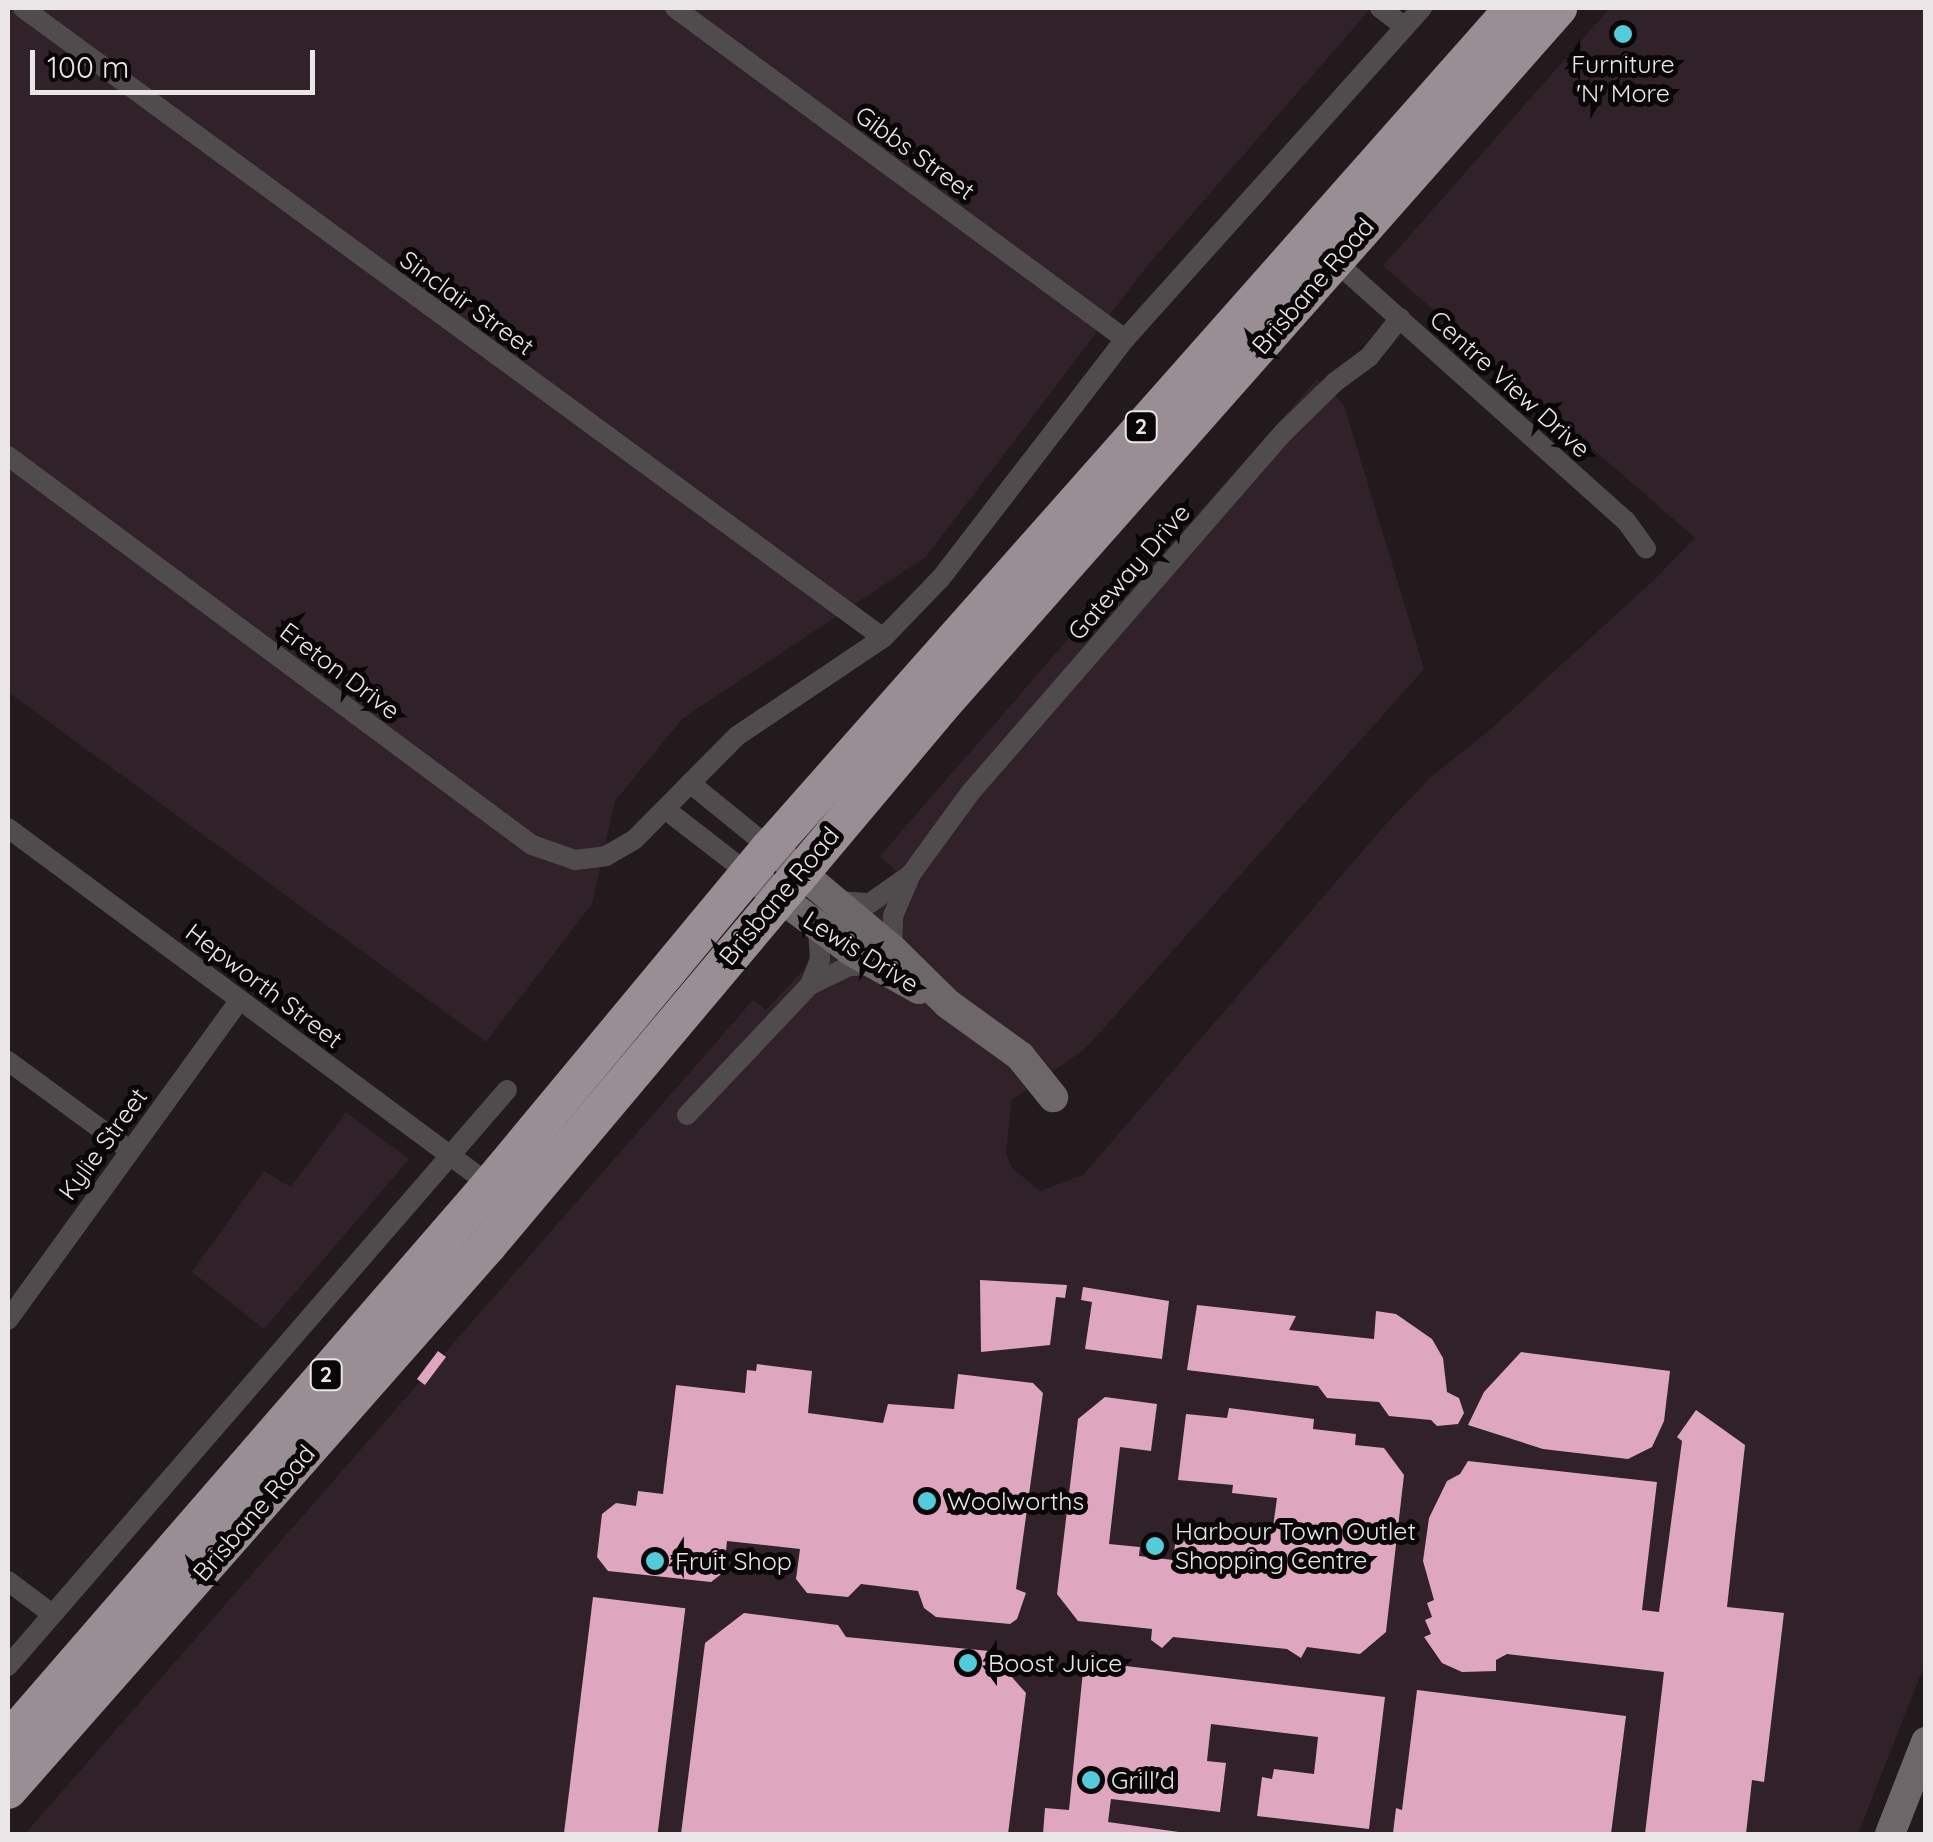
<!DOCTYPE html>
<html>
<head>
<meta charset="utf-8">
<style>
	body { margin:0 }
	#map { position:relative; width:1933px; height:1842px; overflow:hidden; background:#221a1d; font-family:Quicksand,sans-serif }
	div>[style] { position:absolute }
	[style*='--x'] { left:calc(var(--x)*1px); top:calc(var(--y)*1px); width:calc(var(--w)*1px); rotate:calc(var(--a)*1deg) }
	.built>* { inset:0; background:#302228 }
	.building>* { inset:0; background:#dea7bf; transform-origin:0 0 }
	.street>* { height:20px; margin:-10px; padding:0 10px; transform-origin:10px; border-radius:10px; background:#504c4e }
	.secondary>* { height:30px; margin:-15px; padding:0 15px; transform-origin:15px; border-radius:15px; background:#6e676a }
	.highway>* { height:38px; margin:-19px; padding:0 19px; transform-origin:19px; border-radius:19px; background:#998e93 }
	.dots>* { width:28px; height:28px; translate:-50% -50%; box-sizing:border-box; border:5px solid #090607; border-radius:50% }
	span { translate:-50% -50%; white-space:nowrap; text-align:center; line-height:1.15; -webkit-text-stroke:10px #090607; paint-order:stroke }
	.shield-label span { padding:2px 8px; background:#090607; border:2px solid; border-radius:8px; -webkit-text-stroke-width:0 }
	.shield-label { font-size:22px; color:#eae5e7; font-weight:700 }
	.poi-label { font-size:25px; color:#eae5e7 }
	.left { translate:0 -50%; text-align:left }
	.street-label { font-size:25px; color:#eae5e7 }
	.frame { position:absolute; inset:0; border:10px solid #eae5e7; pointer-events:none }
	.scale { position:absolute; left:30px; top:50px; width:285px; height:45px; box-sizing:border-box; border:5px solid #eae5e7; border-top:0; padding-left:12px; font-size:30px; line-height:35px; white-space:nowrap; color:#eae5e7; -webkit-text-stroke:8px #090607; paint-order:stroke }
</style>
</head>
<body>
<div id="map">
	<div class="built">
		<i style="clip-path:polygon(8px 8px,1371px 8px,1147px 266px,926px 557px,682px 719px,615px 801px,592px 904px,486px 1042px,8px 692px)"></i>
		<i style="clip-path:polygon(1610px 8px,1925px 8px,1926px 1661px,1858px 1834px,25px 1834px,753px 1000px,766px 1010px,896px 871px,880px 856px,1110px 591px,1122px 600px,1317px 379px,1344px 405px,1424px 669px,1085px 1049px,1012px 1100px,1006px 1153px,1012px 1168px,1040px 1191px,1083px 1175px,1386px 824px,1431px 777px,1491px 729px,1653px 581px,1695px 538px,1383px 266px)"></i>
		<i style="clip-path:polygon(346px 1112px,409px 1159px,264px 1329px,192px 1272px,264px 1171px,291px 1187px)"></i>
	</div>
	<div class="building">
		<i style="clip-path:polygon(980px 1280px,1067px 1285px,1065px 1298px,1056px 1297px,1050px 1345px,981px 1352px)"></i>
		<i style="clip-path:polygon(1083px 1287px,1169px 1301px,1162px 1359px,1085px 1349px,1092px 1302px,1081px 1300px)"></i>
		<i style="clip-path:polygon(1197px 1305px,1296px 1316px,1289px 1330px,1374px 1339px,1376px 1311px,1396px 1314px,1432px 1339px,1443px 1358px,1447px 1392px,1459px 1398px,1464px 1413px,1458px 1424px,1437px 1426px,1431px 1420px,1389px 1416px,1379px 1402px,1327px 1398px,1318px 1386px,1187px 1370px)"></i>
		<i style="left:438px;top:1351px;width:10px;height:35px;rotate:37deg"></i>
		<i style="clip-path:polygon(1521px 1352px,1670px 1371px,1664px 1421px,1652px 1447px,1628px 1459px,1543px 1449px,1468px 1425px,1484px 1392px)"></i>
		<i style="clip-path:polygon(757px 1364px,812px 1371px,808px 1413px,883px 1423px,888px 1404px,954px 1409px,958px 1374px,1033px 1383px,1043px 1393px,1016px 1589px,1026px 1593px,1017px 1619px,1010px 1624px,936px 1617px,924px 1608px,918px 1591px,861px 1584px,848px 1597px,807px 1593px,796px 1579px,800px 1549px,727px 1541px,724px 1572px,711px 1582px,608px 1571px,597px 1557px,602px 1514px,616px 1503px,636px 1506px,638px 1491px,663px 1494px,676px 1385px,745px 1393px,747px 1370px,756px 1371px)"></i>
		<i style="clip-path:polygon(1105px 1397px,1157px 1404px,1151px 1451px,1120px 1447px,1109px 1544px,1140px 1547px,1139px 1556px,1173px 1560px,1177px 1529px,1228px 1537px,1229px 1529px,1272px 1534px,1277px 1498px,1232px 1493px,1233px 1485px,1178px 1480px,1186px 1414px,1227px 1418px,1229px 1408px,1314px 1419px,1313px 1429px,1356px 1434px,1355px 1445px,1384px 1448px,1404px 1475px,1386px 1632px,1360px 1654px,1307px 1647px,1301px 1658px,1287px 1649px,1173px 1637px,1162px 1648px,1151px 1640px,1152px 1629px,1078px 1621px,1057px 1594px,1078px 1419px)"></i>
		<i style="clip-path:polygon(1696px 1410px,1745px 1445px,1727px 1607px,1784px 1613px,1764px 1782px,1752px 1780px,1746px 1834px,1645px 1834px,1664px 1672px,1507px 1654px,1496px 1660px,1496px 1671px,1462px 1672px,1442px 1663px,1424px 1637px,1431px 1634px,1425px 1620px,1432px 1617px,1427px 1603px,1434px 1600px,1423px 1561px,1429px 1518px,1447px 1481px,1460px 1474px,1468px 1461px,1657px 1482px,1642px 1610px,1659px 1612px,1682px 1441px,1677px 1437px)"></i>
		<i style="left:593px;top:1597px;width:93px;height:238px;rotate:7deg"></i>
		<i style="clip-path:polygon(744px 1613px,838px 1625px,846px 1637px,989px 1651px,1026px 1693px,1008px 1834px,681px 1834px,705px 1643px)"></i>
		<i style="clip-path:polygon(1084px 1661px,1385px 1697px,1369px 1829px,1257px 1816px,1262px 1777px,1272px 1779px,1274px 1769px,1314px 1774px,1318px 1737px,1211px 1724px,1207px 1761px,1226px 1763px,1220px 1812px,1111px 1799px,1108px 1822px,1193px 1834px,1043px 1834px,1045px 1808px,1069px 1810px)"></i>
		<i style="clip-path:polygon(1417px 1690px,1626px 1716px,1611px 1834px,1393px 1833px,1396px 1808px,1402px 1810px)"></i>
	</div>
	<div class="street">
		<i style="--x:23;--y:8;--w:1066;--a:36.22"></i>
		<i style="--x:675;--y:8;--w:559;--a:36.34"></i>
		<i style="--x:1380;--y:8;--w:31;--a:37"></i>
		<i style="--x:1335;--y:261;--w:390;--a:41.8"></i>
		<i style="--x:1626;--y:521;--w:34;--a:54"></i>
		<i style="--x:8;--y:456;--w:653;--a:36.59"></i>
		<i style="--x:532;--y:845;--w:46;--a:19.2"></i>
		<i style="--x:575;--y:860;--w:31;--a:-7"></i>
		<i style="--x:606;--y:856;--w:32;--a:-30"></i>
		<i style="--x:634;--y:840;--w:146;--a:-45.3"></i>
		<i style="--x:737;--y:736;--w:176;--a:-33.9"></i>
		<i style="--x:883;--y:638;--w:83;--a:-46"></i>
		<i style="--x:941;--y:578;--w:302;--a:-52.4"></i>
		<i style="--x:1125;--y:339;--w:445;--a:-48.1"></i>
		<i style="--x:690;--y:783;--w:103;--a:39.1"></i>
		<i style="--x:665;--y:809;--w:106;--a:37.7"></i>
		<i style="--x:8;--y:828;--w:600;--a:36.53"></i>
		<i style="--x:838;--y:901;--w:32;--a:4"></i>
		<i style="--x:870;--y:903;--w:49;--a:-35"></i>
		<i style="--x:892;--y:949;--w:33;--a:-88"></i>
		<i style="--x:893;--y:916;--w:46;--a:-66.8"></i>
		<i style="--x:911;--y:874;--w:100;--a:-53.9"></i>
		<i style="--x:970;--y:793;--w:478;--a:-49"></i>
		<i style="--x:1284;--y:432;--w:71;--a:-44.4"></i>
		<i style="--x:1335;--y:382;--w:42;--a:-36.3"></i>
		<i style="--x:1369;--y:357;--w:50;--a:-51.5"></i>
		<i style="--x:810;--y:985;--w:28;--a:-69"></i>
		<i style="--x:820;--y:959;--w:31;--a:-94"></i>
		<i style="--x:8;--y:1061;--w:150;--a:36.3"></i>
		<i style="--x:687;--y:1115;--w:179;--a:-46.6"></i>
		<i style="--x:810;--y:985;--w:43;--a:-26"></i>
		<i style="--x:849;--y:966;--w:24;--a:-2"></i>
		<i style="--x:8;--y:1320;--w:395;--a:-54.1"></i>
		<i style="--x:8;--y:1581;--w:55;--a:36.9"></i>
		<i style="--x:8;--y:1666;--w:762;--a:-49.1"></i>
	</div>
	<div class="secondary">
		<i style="--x:787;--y:861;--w:137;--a:40"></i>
		<i style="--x:892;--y:949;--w:78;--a:44.5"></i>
		<i style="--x:948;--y:1004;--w:89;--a:35.8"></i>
		<i style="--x:1020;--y:1056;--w:53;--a:51.2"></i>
		<i style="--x:749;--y:874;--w:128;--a:37"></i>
		<i style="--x:851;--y:951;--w:78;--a:29.2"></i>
		<i style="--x:1890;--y:1834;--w:99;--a:-68.6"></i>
	</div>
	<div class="highway">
		<i style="--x:8;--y:1741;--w:736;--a:-49.08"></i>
		<i style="--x:490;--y:1185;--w:438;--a:-50.3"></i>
		<i style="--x:770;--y:848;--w:1122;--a:-48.47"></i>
		<i style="--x:8;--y:1790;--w:726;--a:-48.63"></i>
		<i style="--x:488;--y:1245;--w:704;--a:-49.95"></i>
		<i style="--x:941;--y:706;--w:932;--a:-48.52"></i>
	</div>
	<div class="dots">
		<i style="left:1623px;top:34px;background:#53cbdb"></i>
		<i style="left:927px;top:1501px;background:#53cbdb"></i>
		<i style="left:1155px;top:1546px;background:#53cbdb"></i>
		<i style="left:655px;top:1561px;background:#53cbdb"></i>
		<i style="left:968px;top:1663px;background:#53cbdb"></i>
		<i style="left:1091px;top:1780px;background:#53cbdb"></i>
	</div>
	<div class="shield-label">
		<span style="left:1141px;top:427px">2</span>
		<span style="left:326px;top:1375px">2</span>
	</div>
	<div class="poi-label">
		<span style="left:1623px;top:79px">Furniture<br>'N' More</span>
		<span class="left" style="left:947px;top:1501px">Woolworths</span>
		<span class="left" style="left:1175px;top:1546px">Harbour Town Outlet<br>Shopping Centre</span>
		<span class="left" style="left:675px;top:1561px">Fruit Shop</span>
		<span class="left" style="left:988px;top:1663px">Boost Juice</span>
		<span class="left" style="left:1111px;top:1780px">Grill'd</span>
	</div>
	<div class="street-label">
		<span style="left:915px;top:153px;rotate:36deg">Gibbs Street</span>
		<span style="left:1313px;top:286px;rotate:-49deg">Brisbane Road</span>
		<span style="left:467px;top:303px;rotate:36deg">Sinclair Street</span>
		<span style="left:1510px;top:384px;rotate:42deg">Centre View Drive</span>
		<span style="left:1129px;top:572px;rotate:-49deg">Gateway Drive</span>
		<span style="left:340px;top:671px;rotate:37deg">Ereton Drive</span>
		<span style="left:779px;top:896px;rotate:-50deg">Brisbane Road</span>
		<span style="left:861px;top:952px;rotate:32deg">Lewis Drive</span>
		<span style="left:264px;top:986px;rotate:37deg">Hepworth Street</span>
		<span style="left:103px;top:1144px;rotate:-54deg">Kylie Street</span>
		<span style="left:254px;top:1513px;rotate:-49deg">Brisbane Road</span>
	</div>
	<div class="frame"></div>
	<div class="scale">100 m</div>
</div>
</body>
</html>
